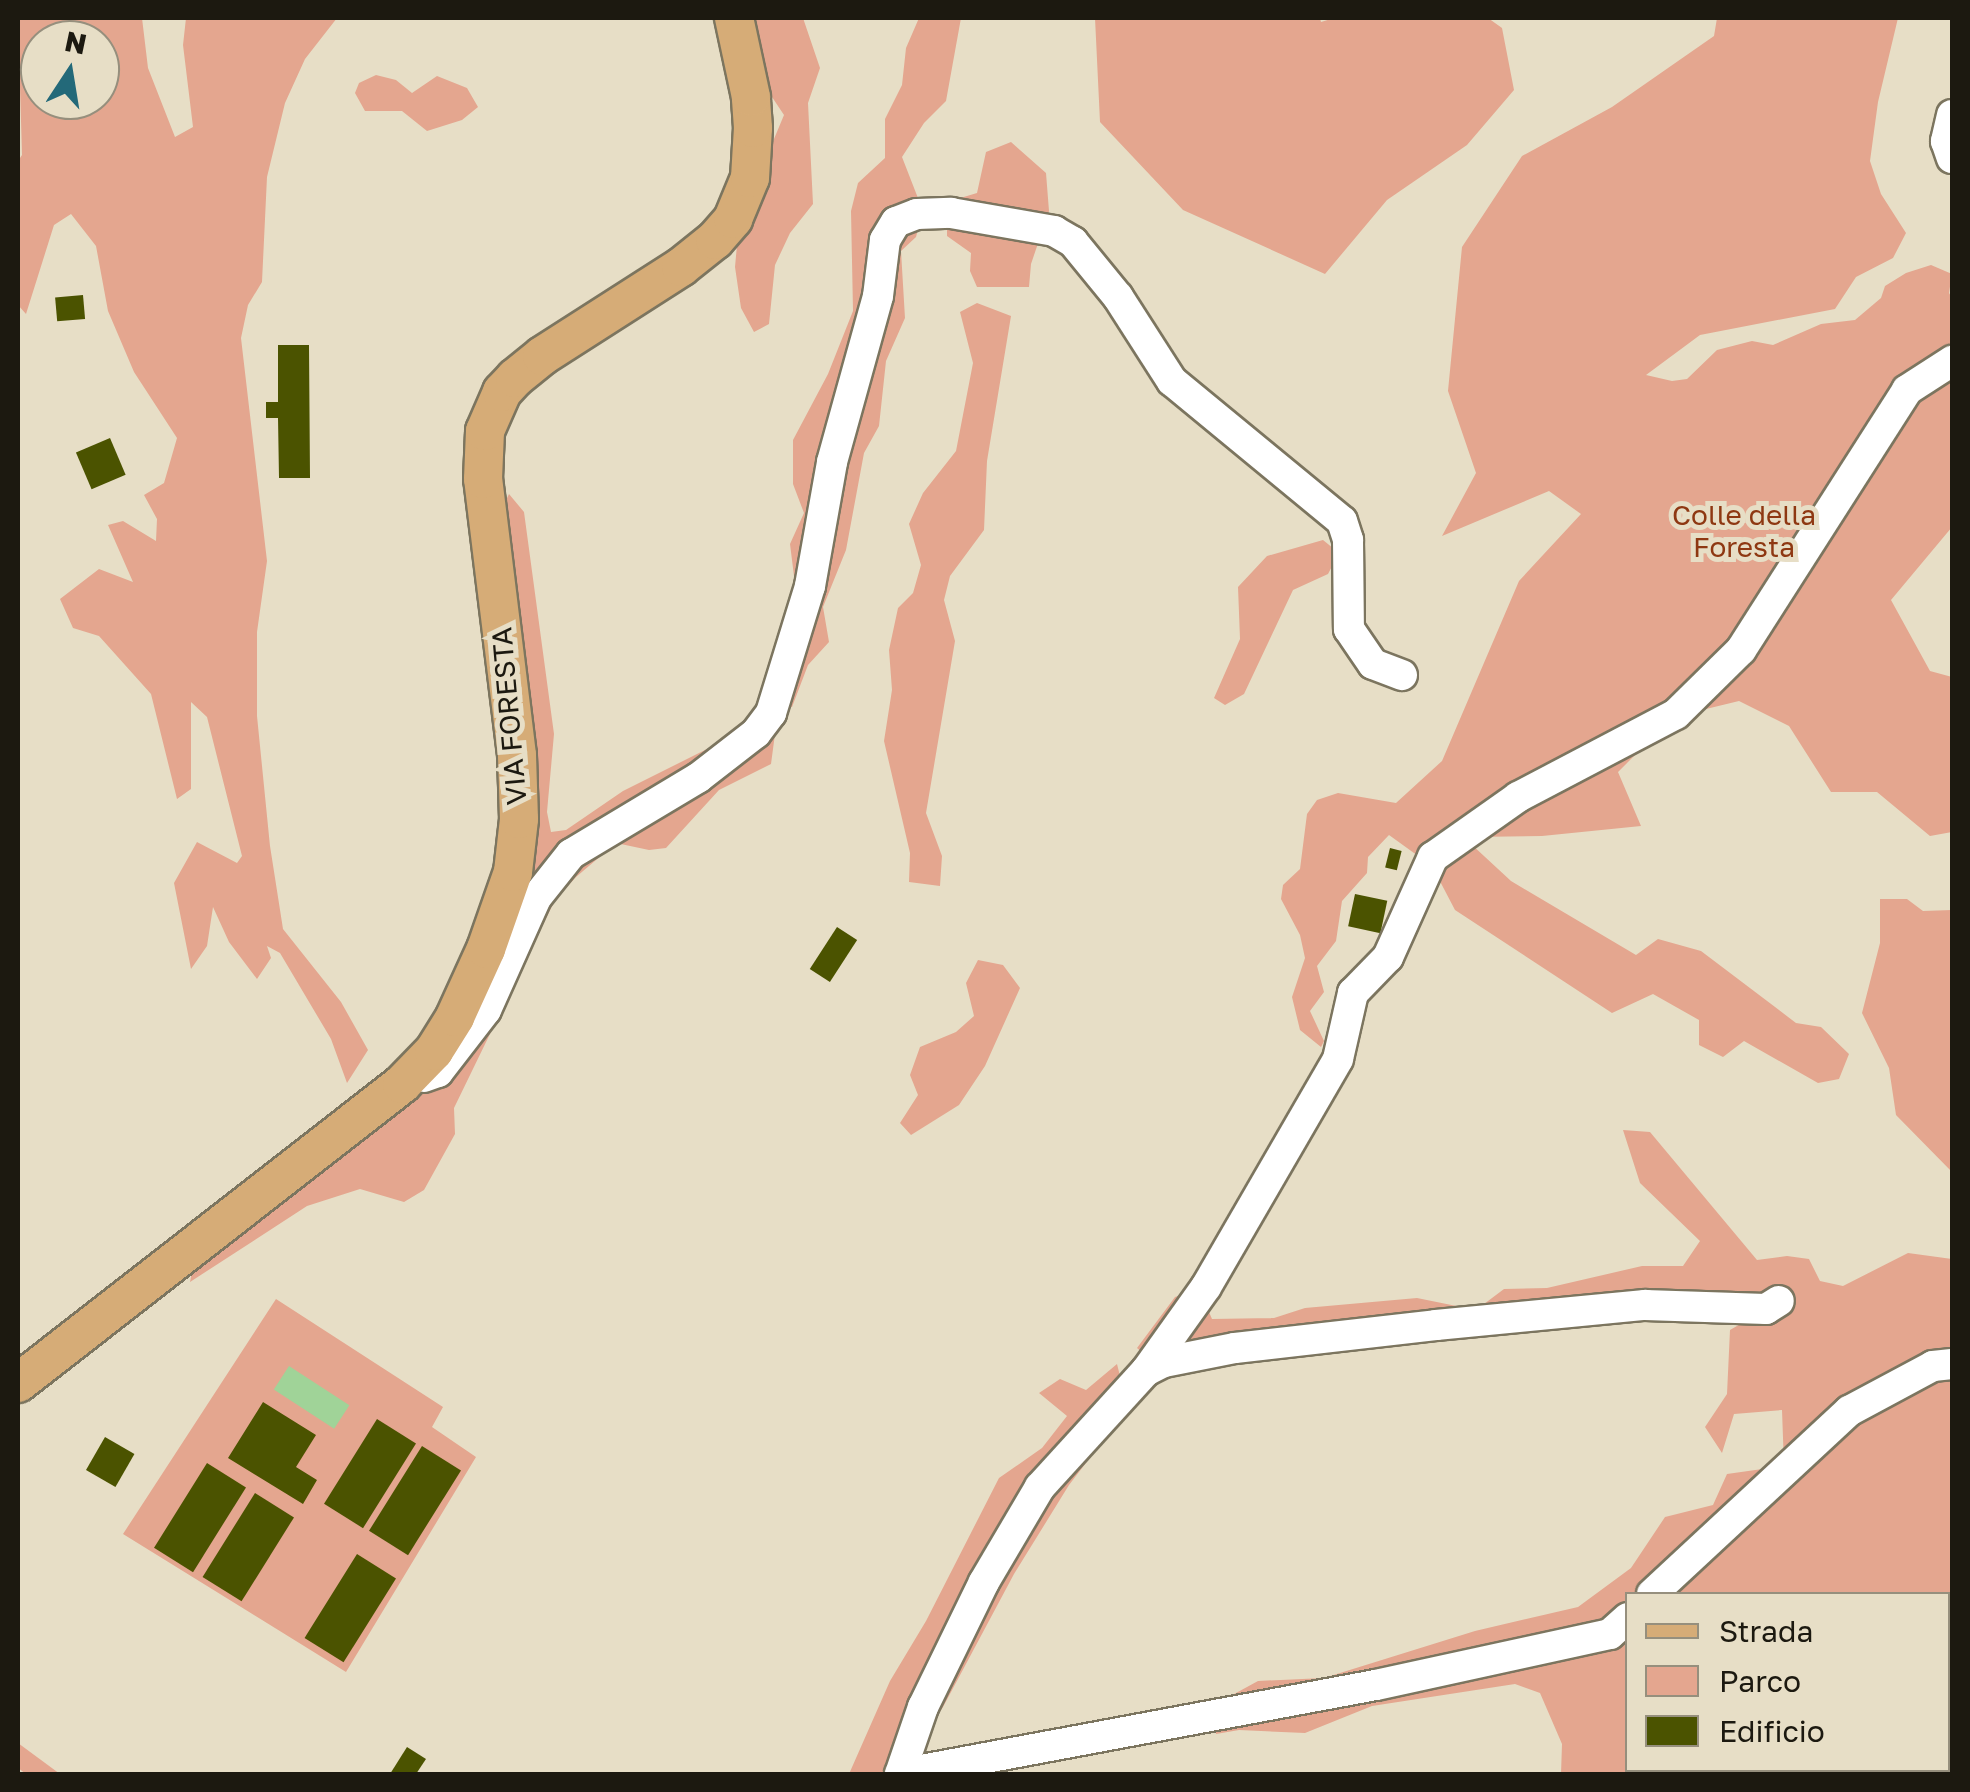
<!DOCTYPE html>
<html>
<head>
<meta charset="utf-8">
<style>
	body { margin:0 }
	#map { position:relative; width:1970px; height:1792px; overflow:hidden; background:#e7dec6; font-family:"Golos Text",sans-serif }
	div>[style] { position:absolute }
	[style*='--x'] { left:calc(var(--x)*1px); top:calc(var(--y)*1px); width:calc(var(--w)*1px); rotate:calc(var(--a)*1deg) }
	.green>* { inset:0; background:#e4a68f }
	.water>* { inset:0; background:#a0d398; transform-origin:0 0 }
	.building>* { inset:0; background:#4b5300; transform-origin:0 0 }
	.roads { filter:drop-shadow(2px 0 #7c755f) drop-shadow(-2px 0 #7c755f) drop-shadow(0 2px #7c755f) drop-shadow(0 -2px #7c755f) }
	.minor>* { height:30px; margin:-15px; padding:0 15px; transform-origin:15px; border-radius:15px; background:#fff }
	.major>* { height:38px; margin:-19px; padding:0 19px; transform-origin:19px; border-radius:19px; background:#d6ac77 }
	span { translate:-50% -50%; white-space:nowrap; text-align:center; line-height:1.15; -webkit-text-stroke:10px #e7dec6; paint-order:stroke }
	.park-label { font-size:28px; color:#8e3812 }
	.street-label { font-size:28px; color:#1c1910 }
	.frame { position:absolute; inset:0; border:20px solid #1c1910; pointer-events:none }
	.legend { position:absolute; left:1625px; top:1592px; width:325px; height:180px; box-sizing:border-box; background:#e7dec6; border:2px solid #968f7d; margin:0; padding:12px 18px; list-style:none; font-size:30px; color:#1c1910 }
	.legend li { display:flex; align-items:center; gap:20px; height:50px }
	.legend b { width:50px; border:2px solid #968f7d }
	.north { position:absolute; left:20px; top:20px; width:100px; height:100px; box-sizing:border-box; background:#e7dec6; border:2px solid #968f7d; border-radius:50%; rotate:12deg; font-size:28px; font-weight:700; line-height:40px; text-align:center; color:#1c1910 }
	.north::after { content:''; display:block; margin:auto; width:35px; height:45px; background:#236979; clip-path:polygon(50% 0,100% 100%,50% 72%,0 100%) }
</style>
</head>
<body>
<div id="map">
	<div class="green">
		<i style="clip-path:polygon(evenodd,18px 18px,142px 18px,148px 68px,175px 137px,193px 127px,183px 45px,186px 18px,337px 18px,305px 59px,285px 103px,267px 177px,262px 282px,248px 305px,241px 338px,267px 561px,257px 632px,257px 716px,270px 846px,283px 929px,341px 1002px,368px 1050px,347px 1083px,331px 1039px,280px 953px,267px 946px,271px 958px,257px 979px,229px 942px,213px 907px,207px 946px,191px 969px,174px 883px,197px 842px,237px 863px,242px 856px,207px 717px,191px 702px,191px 789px,177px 799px,151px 694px,99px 636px,73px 628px,60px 599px,99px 569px,133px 582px,108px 525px,123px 521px,156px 541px,157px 519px,144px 495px,164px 483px,177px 438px,134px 372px,108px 311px,96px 246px,71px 214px,54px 225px,26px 314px,18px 305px,18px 161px,22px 155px,18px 18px,40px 40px,100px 40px,100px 100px,40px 100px,40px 40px)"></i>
		<i style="clip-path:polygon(754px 18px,803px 18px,820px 68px,808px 103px,813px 204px,790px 233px,775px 265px,769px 324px,754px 332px,741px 308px,735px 267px,739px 223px,784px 115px,768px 91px)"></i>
		<i style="clip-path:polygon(919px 18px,961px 18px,946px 101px,924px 123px,902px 157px,923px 211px,916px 237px,901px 251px,905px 318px,886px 361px,879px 426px,864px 453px,846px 550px,823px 607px,829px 642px,808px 665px,792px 707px,784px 708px,795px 584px,790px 544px,804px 513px,793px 484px,793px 440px,828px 374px,853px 311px,851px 211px,858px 183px,885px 158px,885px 119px,902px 85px,906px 48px)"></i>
		<i style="clip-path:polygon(1095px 18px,1320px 18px,1321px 22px,1334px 18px,1488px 18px,1502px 28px,1514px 90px,1467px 145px,1387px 200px,1325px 274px,1183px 210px,1100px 122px)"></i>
		<i style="clip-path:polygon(1717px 18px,1898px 18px,1878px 102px,1870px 161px,1881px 194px,1906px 233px,1893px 258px,1856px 277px,1835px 309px,1700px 335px,1646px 375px,1672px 381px,1687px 379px,1717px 350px,1752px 341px,1773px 345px,1821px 324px,1855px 320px,1881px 298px,1885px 286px,1906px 273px,1931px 265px,1952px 274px,1949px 293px,1952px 298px,1952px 527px,1891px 600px,1930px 671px,1952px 677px,1952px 832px,1930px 836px,1877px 792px,1831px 792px,1789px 726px,1739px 701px,1673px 717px,1618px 772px,1641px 826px,1542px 836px,1471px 837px,1471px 844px,1511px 881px,1636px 955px,1658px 939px,1701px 951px,1796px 1023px,1821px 1027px,1849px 1054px,1839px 1079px,1818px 1083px,1744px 1041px,1723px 1057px,1699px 1045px,1699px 1020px,1653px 994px,1612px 1013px,1455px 910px,1432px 866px,1389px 835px,1368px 857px,1367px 873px,1342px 901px,1336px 941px,1317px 966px,1324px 992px,1310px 1011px,1324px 1041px,1321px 1047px,1300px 1030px,1292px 997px,1305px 958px,1300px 935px,1281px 899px,1283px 885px,1300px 869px,1307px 814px,1317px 800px,1338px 793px,1396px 803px,1442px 761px,1519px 581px,1581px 514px,1549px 491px,1442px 536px,1476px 473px,1448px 391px,1462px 247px,1522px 156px,1612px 107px,1714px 36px)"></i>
		<i style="clip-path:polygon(376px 75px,396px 80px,412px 93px,437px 76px,467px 88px,478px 107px,462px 120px,427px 131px,402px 111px,365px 111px,355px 93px,359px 83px)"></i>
		<i style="clip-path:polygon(1011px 142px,1046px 173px,1049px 211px,1031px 264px,1029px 287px,977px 287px,970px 271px,971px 253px,947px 236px,947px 202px,977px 193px,986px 152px)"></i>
		<i style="clip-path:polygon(977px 303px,1011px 316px,987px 461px,984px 530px,950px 576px,944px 600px,955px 641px,926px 813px,942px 856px,940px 886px,909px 882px,910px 853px,884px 741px,892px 690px,889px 650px,898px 608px,913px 593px,921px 565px,909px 524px,923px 493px,956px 451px,973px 363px,960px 312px)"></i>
		<i style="clip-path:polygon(509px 494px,524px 512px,554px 734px,547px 812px,551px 832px,566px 830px,623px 791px,727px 739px,746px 720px,775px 734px,771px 764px,719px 790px,666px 848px,649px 850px,616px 843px,576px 877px,555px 900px,454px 1108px,455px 1134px,424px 1190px,404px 1202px,360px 1189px,307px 1206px,190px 1282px,193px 1267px,343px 1145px,515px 919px,500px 513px)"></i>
		<i style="clip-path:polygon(1323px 540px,1339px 553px,1328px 574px,1293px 590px,1244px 694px,1225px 705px,1214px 698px,1240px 639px,1238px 587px,1267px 556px)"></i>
		<i style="clip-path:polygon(1880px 899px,1907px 899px,1923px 911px,1952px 910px,1952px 1172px,1896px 1115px,1889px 1068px,1862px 1013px,1880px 943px)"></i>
		<i style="clip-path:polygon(978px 960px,1003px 965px,1020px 988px,985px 1066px,959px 1105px,911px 1135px,900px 1123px,918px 1095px,910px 1075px,920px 1047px,956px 1032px,974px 1016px,966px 983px)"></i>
		<i style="clip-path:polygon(evenodd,1623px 1130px,1650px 1132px,1757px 1260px,1787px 1256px,1809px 1259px,1820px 1281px,1843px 1286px,1908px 1253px,1952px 1259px,1952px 1774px,1561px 1774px,1562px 1744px,1540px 1693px,1515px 1684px,1372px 1706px,1305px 1733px,1239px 1730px,1216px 1734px,1214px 1705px,1258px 1681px,1324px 1678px,1475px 1631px,1578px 1607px,1631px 1568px,1665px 1517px,1713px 1505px,1727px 1474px,1784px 1466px,1782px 1410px,1734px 1414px,1722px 1453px,1705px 1427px,1727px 1394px,1730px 1330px,1784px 1299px,1159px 1367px,1137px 1348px,1175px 1297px,1199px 1289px,1212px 1319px,1274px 1318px,1305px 1308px,1417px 1298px,1476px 1310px,1504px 1289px,1547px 1288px,1642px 1266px,1683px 1266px,1700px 1241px,1640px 1183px,1623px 1130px,1628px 1594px,1948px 1594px,1948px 1770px,1628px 1770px,1628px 1594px)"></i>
		<i style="clip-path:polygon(276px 1299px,443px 1407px,432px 1427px,476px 1457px,346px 1672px,123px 1534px)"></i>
		<i style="clip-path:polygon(1117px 1364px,1128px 1408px,1069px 1485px,1014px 1574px,943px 1707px,898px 1774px,849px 1774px,890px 1681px,926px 1621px,999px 1478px,1042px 1448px,1067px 1416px,1039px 1393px,1060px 1379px,1086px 1390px)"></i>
		<i style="clip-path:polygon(18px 1743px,60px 1774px,26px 1774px,18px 1768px)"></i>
	</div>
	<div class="water">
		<i style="left:289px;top:1366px;width:72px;height:28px;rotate:33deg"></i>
	</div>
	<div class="building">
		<i style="left:83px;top:295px;width:24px;height:28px;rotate:85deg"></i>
		<i style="clip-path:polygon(278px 345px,309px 345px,310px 478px,279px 478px,278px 418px,266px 418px,266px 402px,278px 402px)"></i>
		<i style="left:110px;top:438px;width:40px;height:37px;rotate:67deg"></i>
		<i style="left:1390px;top:848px;width:12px;height:20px;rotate:14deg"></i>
		<i style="left:1355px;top:894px;width:33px;height:33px;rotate:12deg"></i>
		<i style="left:837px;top:927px;width:24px;height:50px;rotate:33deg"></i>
		<i style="clip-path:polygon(263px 1402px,316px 1435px,296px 1467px,317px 1480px,303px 1504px,228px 1458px)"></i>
		<i style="left:377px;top:1419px;width:46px;height:100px;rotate:32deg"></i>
		<i style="left:105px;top:1437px;width:34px;height:38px;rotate:30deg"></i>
		<i style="left:422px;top:1446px;width:46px;height:100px;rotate:32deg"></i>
		<i style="left:207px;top:1463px;width:46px;height:100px;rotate:32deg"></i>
		<i style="left:255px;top:1493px;width:46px;height:99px;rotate:32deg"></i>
		<i style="left:357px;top:1554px;width:46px;height:99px;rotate:32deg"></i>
		<i style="clip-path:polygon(407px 1747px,426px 1759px,416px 1774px,390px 1774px)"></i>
	</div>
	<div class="roads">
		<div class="minor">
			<i style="--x:1952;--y:115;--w:27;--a:103"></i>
			<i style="--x:1946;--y:141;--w:18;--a:71"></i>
			<i style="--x:424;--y:1077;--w:15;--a:-20"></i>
			<i style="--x:438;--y:1072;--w:78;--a:-52.3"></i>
			<i style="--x:486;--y:1010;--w:123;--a:-65.9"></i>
			<i style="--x:536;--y:898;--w:56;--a:-51.5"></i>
			<i style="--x:571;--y:854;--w:148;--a:-30.9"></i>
			<i style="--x:698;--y:778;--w:73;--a:-37.8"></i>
			<i style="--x:756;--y:733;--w:25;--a:-53"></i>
			<i style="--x:771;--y:713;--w:133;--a:-72.9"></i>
			<i style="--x:810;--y:586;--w:126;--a:-79.9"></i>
			<i style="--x:832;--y:462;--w:172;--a:-74.5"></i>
			<i style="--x:878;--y:296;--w:56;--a:-82.9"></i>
			<i style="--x:885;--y:240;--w:21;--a:-59"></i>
			<i style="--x:896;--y:222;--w:22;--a:-21"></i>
			<i style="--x:917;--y:214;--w:34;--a:-2"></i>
			<i style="--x:951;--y:213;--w:105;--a:9.9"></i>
			<i style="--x:1054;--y:231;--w:22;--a:30"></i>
			<i style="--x:1073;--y:242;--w:71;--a:50.7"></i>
			<i style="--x:1118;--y:297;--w:100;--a:57.3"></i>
			<i style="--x:1172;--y:381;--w:220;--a:39.5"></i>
			<i style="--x:1342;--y:521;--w:20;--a:72"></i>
			<i style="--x:1348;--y:540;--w:89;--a:89.4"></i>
			<i style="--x:1349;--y:629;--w:42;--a:55.6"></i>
			<i style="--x:1373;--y:664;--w:31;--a:21"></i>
			<i style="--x:1146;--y:1371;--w:20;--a:-27"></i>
			<i style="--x:1164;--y:1362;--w:72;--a:-11.2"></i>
			<i style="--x:1235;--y:1348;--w:202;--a:-6.5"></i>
			<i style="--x:1436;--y:1325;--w:210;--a:-5.5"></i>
			<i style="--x:1645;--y:1305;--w:121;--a:1.9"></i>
			<i style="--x:1766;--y:1309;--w:15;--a:-32"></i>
			<i style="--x:1652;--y:1594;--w:269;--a:-42.9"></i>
			<i style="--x:1849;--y:1411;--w:95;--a:-28.2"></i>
			<i style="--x:1933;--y:1366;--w:19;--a:-6"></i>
			<i style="--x:900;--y:1774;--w:71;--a:-71.1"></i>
			<i style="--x:923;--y:1707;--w:139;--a:-64"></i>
			<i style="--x:984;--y:1582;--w:110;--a:-59.5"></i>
			<i style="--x:1040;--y:1487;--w:157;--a:-47.6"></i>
			<i style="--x:1146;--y:1371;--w:103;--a:-54.5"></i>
			<i style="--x:1206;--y:1287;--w:263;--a:-59.9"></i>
			<i style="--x:1338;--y:1059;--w:68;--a:-77.2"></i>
			<i style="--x:1353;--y:993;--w:50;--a:-45.8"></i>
			<i style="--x:1388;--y:957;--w:110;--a:-65.8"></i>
			<i style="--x:1433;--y:857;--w:104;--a:-35.2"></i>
			<i style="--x:1518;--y:797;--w:178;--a:-27.7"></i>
			<i style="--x:1676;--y:714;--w:91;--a:-44.6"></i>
			<i style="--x:1741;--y:650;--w:308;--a:-57.4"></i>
			<i style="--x:1907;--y:390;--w:54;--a:-32.8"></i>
			<i style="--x:900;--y:1774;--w:484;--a:-10.6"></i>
			<i style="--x:1376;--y:1685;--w:239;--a:-12.3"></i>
			<i style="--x:1610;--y:1634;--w:24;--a:-42"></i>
		</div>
		<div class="major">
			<i style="--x:18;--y:1383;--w:487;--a:-37.9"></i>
			<i style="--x:402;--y:1084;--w:46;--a:-45.9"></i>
			<i style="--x:434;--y:1051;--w:40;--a:-58"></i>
			<i style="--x:455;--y:1017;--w:75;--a:-65.5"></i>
			<i style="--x:486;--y:949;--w:82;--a:-70.7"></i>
			<i style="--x:513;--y:872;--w:53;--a:-83.5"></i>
			<i style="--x:519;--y:819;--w:64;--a:-91.8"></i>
			<i style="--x:517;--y:755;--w:278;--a:-97"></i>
			<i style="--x:483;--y:479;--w:48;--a:-87.6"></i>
			<i style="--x:485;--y:431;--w:43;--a:-66.4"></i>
			<i style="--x:502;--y:392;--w:19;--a:-47"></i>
			<i style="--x:515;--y:378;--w:35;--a:-39"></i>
			<i style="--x:542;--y:356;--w:165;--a:-32.6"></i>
			<i style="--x:681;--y:267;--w:43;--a:-38.5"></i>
			<i style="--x:715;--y:240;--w:28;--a:-49"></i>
			<i style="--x:733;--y:219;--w:44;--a:-67.5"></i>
			<i style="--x:750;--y:178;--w:50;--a:-86.6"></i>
			<i style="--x:753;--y:128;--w:31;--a:-94"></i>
			<i style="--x:751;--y:97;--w:81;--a:-102.1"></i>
		</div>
	</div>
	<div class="park-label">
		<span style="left:1744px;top:531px">Colle della<br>Foresta</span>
	</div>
	<div class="street-label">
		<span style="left:509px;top:716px;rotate:-95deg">VIA FORESTA</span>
	</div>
	<div class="frame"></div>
	<ul class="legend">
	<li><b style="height:12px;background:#d6ac77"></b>Strada</li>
	<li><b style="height:28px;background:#e4a68f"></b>Parco</li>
	<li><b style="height:28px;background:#4b5300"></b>Edificio</li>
	</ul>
	<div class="north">N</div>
</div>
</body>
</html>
